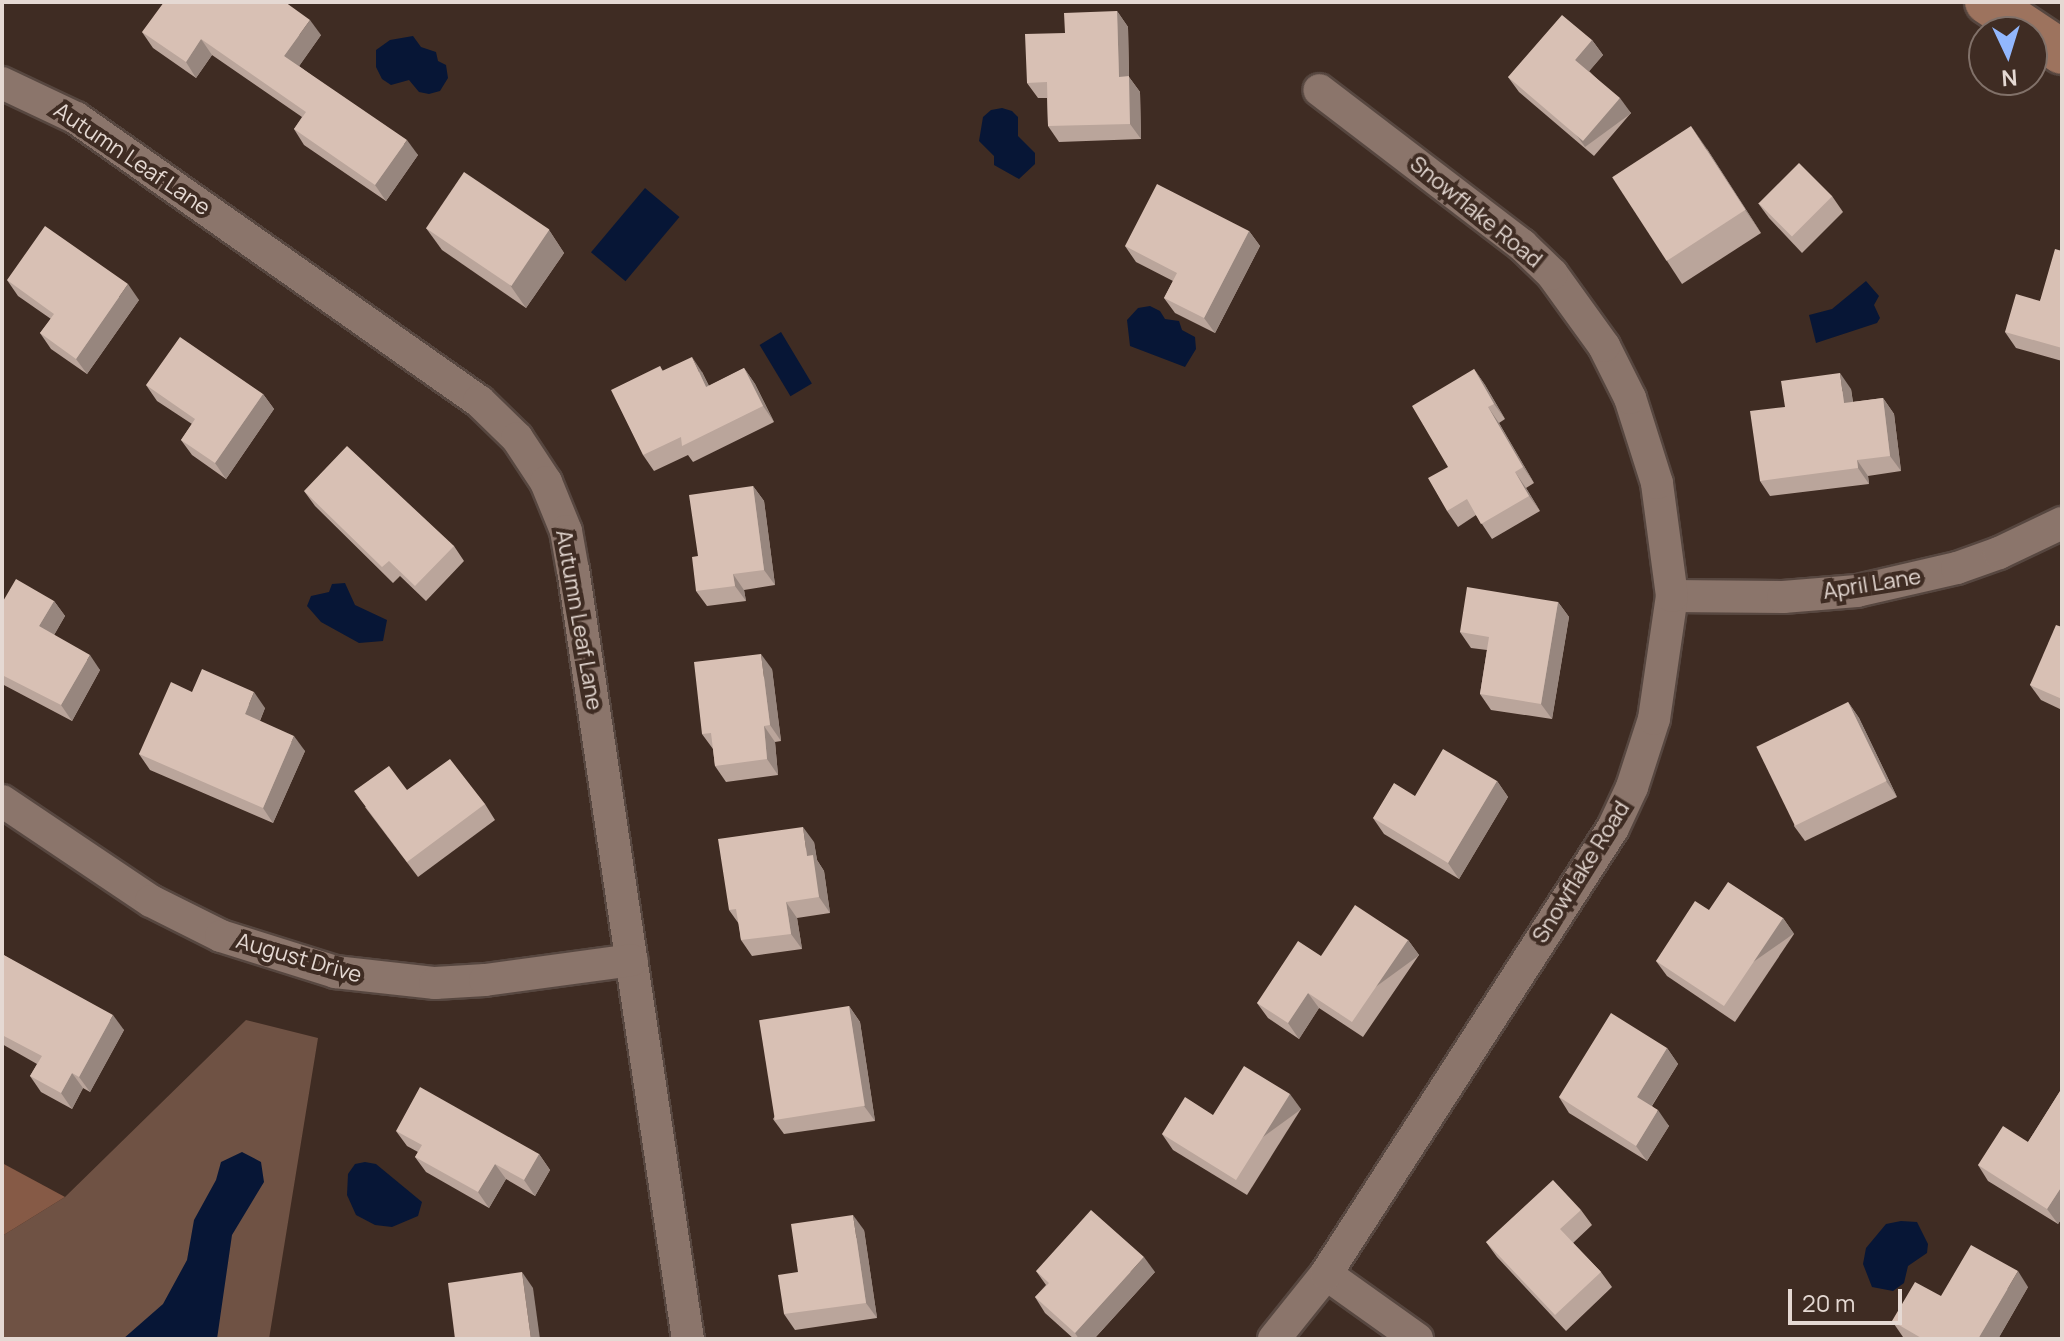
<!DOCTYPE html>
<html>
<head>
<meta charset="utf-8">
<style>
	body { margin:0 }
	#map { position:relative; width:2064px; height:1341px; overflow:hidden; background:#3f2c23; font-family:Manrope,sans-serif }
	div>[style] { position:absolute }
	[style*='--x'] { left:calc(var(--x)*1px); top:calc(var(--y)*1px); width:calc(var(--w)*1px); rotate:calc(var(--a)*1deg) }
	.green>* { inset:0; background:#6f5244 }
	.forest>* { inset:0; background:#865a46 }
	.water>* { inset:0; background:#071636; transform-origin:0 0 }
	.roads { filter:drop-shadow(2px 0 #574740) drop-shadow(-2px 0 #574740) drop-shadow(0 2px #574740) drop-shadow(0 -2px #574740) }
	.minor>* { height:32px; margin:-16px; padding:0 16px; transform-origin:16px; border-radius:16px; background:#8b756b }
	.secondary>* { height:44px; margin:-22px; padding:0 22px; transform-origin:22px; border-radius:22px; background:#9d735e }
	.wall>* { inset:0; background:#baa59b }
	.shaded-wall>* { inset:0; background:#97867e; transform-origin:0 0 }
	.building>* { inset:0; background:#d8c0b4; transform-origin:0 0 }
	span { translate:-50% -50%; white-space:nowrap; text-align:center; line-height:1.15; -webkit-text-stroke:8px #3f2c23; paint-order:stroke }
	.street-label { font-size:22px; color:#e5d9d3 }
	.frame { position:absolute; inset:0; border:4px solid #e5d9d3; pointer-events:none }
	.north { position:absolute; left:1968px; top:16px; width:80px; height:80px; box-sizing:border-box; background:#3f2c23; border:2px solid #817169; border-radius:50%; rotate:176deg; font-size:22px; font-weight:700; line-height:32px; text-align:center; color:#e5d9d3 }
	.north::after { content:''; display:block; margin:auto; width:28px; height:36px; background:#92b7fd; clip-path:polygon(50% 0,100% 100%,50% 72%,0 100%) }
	.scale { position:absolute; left:1788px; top:1289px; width:114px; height:36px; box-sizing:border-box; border:4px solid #e5d9d3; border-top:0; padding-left:10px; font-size:24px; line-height:28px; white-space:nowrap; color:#e5d9d3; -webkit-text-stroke:6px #3f2c23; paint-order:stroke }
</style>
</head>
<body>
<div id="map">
	<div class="green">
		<i style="clip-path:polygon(246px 1020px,318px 1038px,269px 1339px,2px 1339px,2px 1236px,65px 1197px)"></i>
	</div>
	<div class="forest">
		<i style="clip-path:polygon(2px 1163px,65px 1197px,2px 1236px)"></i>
	</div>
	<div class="water">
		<i style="clip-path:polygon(413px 36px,421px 47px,436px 52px,438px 61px,446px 65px,448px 78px,440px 91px,429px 94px,419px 92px,409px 80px,391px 85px,382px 79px,376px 67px,376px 50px,390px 40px)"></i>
		<i style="clip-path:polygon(1002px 108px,1012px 111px,1018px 117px,1018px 136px,1035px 153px,1035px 164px,1019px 179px,994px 165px,994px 156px,979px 141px,983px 117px,991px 110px)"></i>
		<i style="left:645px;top:188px;width:45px;height:84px;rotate:40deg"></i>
		<i style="clip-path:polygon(1866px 281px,1879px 296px,1874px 305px,1880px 318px,1877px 323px,1816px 343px,1809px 315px,1832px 309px)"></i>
		<i style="clip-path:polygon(1150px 306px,1160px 311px,1165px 319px,1179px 321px,1182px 330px,1195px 337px,1196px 349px,1185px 367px,1130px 346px,1127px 320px,1138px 308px)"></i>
		<i style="left:781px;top:332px;width:60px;height:25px;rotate:59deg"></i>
		<i style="clip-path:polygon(345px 583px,355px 605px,387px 620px,383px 641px,359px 643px,321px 622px,307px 606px,311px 596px,329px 592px,332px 584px)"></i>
		<i style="clip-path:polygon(242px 1152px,261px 1162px,264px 1182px,232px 1235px,217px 1339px,123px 1339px,163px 1304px,187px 1260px,194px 1220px,216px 1180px,221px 1162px)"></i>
		<i style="clip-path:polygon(365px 1162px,376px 1164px,422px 1202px,418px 1216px,392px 1227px,375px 1225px,356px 1215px,347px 1195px,348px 1174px,355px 1164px)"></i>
		<i style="clip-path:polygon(1901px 1221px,1917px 1222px,1928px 1244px,1927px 1253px,1908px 1266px,1904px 1283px,1893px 1291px,1872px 1287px,1863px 1264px,1866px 1248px,1886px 1224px)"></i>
	</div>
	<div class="roads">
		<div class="minor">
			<i style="--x:2;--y:83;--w:82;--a:25.3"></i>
			<i style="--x:76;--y:118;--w:492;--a:35.1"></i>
			<i style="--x:479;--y:401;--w:53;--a:44.2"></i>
			<i style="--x:517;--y:438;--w:53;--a:56.6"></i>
			<i style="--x:546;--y:482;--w:53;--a:67.8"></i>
			<i style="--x:566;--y:531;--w:39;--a:80"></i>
			<i style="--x:573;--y:569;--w:779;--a:81.51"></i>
			<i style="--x:1672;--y:596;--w:111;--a:0.5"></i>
			<i style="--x:1783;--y:597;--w:74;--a:-4.6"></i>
			<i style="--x:1857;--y:591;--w:103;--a:-13"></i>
			<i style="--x:1957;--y:568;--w:45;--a:-19.7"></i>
			<i style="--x:1999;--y:553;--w:70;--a:-25.5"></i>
			<i style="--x:2;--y:801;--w:179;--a:33.9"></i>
			<i style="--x:151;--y:901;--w:78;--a:26.6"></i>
			<i style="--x:221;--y:936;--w:120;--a:17.5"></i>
			<i style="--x:335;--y:972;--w:101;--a:6.3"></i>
			<i style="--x:435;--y:983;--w:50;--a:-3.4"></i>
			<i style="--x:485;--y:980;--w:148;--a:-7.7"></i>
			<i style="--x:1326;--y:1274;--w:112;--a:35.5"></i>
			<i style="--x:1274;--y:1339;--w:83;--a:-51.3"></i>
			<i style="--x:1326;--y:1274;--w:530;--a:-57.24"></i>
			<i style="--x:1613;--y:828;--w:45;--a:-65.1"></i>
			<i style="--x:1632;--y:787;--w:71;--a:-72.1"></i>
			<i style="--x:1654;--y:719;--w:124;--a:-81.7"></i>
			<i style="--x:1672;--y:596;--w:114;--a:-97.6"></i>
			<i style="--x:1657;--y:483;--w:89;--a:-107.6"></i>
			<i style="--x:1630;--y:398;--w:58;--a:-116.6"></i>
			<i style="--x:1604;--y:346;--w:89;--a:-125.8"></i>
			<i style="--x:1552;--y:274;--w:42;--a:-136"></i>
			<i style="--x:1522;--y:245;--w:255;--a:-142.6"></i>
		</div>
		<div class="secondary">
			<i style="--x:1987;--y:2;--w:90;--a:33.7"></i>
		</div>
	</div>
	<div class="wall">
		<i style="clip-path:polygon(1117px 11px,1128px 27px,1129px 77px,1140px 92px,1141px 139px,1059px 142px,1048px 126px,1047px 98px,1038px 98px,1027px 83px,1065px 33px)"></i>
		<i style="clip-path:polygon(142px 32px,321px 35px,299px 66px,418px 155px,386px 201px,304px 145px,294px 129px,302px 117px,212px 55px,196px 78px,153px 48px)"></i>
		<i style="clip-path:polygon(1592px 40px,1603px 55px,1589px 71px,1631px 113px,1594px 156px,1519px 92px,1508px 77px)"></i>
		<i style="clip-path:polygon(1707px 149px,1761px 233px,1682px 284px,1667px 261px)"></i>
		<i style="clip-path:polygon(1832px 196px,1843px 212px,1802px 253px,1769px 218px,1758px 203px)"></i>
		<i style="clip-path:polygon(426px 228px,549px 230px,564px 253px,526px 308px,442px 250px)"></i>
		<i style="clip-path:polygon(1249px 231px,1260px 246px,1215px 333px,1175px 313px,1164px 298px,1173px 281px,1136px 262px,1125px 246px)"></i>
		<i style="clip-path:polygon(2062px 251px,2062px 361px,2016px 348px,2005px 332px,2040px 301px)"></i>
		<i style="clip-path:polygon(7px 280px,139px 300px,87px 374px,51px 349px,40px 333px,51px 319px,18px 296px)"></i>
		<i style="clip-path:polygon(660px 366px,663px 371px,702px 372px,709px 386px,744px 368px,755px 384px,774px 422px,693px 462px,688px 455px,654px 471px,643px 455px)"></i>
		<i style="clip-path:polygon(1474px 369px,1485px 385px,1505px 419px,1499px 423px,1534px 483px,1526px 488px,1540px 511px,1492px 539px,1476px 515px,1458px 527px,1447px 511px)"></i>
		<i style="clip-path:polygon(146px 385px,263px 394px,274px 409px,226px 479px,192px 455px,181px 440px,192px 424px,157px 401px)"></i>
		<i style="clip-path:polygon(1851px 389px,1853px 402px,1883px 398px,1894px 414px,1901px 471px,1868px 476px,1869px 484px,1770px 496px,1760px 481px,1785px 407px)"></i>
		<i style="clip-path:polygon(753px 486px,764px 501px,775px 585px,744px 590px,746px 601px,707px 606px,696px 591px,698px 556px)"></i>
		<i style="clip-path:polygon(304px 491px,454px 546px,464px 561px,426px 601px,400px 576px,393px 583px,315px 506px)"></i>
		<i style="clip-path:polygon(54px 601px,65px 616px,54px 635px,100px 670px,72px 721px,2px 684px,2px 603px)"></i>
		<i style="clip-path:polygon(1558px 602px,1569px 617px,1552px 719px,1491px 710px,1480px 694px,1487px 650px,1471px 648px,1460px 632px)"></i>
		<i style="clip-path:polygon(2062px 627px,2062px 710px,2041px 700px,2030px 685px)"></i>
		<i style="clip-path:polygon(772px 669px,781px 741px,775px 742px,778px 775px,726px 782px,715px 766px,713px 749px,702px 734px)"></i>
		<i style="clip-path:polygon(192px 692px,265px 708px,260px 721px,305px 751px,273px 823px,150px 770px,139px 754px)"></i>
		<i style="clip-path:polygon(1848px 702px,1859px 718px,1897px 797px,1805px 841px,1794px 826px)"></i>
		<i style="clip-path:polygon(1497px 781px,1508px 797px,1459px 879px,1384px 834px,1373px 818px,1415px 796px)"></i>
		<i style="clip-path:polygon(407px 790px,485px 804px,495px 820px,418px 877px,365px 807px)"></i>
		<i style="clip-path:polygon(814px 842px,817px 860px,824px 871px,830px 913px,797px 918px,802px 949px,752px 956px,741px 940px,739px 924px,729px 910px)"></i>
		<i style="clip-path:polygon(1709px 910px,1783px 918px,1794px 934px,1735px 1022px,1667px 976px,1656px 961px)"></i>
		<i style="clip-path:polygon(1408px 940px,1419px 955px,1363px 1037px,1319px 1008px,1299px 1039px,1268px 1018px,1257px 1003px,1321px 956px)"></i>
		<i style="clip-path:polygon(2px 954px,124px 1030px,90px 1092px,83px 1088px,72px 1109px,41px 1092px,30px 1076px,37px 1064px,2px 1044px)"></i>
		<i style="clip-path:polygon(849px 1006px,860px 1022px,875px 1121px,784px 1134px,773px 1119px)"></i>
		<i style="clip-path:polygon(1667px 1048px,1678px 1064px,1652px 1106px,1669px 1126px,1647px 1161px,1569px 1113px,1559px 1097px)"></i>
		<i style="clip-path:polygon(2062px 1088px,2062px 1218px,2058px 1224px,1988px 1181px,1978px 1165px,2028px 1142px)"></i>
		<i style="clip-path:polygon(1301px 1109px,1247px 1195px,1173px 1150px,1162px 1134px,1213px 1115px)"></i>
		<i style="clip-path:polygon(396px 1131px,539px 1154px,550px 1170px,535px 1196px,506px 1179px,489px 1208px,426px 1172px,415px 1157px,418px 1152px,407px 1146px)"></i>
		<i style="clip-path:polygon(1581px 1210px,1592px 1225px,1573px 1243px,1601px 1272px,1612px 1287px,1566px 1331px,1497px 1257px,1486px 1242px)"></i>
		<i style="clip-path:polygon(864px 1230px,877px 1318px,795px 1330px,784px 1314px)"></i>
		<i style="clip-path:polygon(1036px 1271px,1155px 1272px,1094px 1339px,1074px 1339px,1045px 1313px,1035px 1297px,1046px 1285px)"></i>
		<i style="clip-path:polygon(2028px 1287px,1998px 1339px,1907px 1339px,1903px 1337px,1892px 1321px,1941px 1296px)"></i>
	</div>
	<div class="shaded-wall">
		<i style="clip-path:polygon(1117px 11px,1128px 27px,1129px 77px,1140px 92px,1141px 139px,1130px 124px,1119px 77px)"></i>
		<i style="clip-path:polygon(310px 20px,321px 35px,295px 72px,284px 56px)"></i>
		<i style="clip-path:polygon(201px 39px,212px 55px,196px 78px,186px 62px)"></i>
		<i style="clip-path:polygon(1592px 40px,1603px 55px,1586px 75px,1575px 60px)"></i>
		<i style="left:1620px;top:98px;width:19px;height:57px;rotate:54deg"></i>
		<i style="clip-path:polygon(1691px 126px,1707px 149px,1761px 233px,1745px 210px)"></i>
		<i style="clip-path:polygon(407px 140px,418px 155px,386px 201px,375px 185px)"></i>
		<i style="clip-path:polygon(549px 230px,564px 253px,526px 308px,510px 285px)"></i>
		<i style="clip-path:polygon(1249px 231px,1260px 246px,1215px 333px,1204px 318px)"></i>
		<i style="clip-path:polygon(128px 284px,139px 300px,87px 374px,76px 359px)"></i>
		<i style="clip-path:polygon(692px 357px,702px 372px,717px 402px,706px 387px)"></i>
		<i style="clip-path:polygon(744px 368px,755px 384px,774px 422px,763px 406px)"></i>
		<i style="clip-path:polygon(1474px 369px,1485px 385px,1505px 419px,1494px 404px)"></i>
		<i style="clip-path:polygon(1840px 373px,1851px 389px,1855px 418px,1844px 403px)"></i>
		<i style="clip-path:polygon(263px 394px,274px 409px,226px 479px,215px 463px)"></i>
		<i style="clip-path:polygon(1883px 398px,1894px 414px,1901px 471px,1890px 456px)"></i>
		<i style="clip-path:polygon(1488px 407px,1499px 423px,1534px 483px,1523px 467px)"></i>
		<i style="clip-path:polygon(1857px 460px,1868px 476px,1869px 484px,1858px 468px)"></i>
		<i style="clip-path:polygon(1515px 472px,1526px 488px,1540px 511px,1529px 496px)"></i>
		<i style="clip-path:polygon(753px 486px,764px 501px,775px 585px,764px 570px)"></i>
		<i style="clip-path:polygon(733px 574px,744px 590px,746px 601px,735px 586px)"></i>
		<i style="clip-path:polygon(54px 601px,65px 616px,50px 642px,39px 626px)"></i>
		<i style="clip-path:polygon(1558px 602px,1569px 617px,1552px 719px,1541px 704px)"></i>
		<i style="clip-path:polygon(761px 654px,772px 669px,781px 741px,770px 725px)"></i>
		<i style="clip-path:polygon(90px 655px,100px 670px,72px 721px,61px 705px)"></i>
		<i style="clip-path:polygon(254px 692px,265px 708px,256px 730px,245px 714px)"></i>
		<i style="clip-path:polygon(1848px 702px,1859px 718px,1897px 797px,1886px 781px)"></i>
		<i style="clip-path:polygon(764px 726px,775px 742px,778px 775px,767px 759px)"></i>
		<i style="clip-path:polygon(294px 736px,305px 751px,273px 823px,263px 808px)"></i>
		<i style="clip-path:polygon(1497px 781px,1508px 797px,1459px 879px,1448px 863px)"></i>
		<i style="clip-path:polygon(803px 827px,814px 842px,817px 860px,824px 871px,830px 913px,819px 897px,807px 856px)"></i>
		<i style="clip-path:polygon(786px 902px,797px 918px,802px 949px,791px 934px)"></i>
		<i style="left:1783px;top:918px;width:19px;height:106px;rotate:55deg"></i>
		<i style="left:1408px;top:940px;width:19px;height:99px;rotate:54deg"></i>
		<i style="clip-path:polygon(1308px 993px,1319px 1008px,1299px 1039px,1288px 1023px)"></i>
		<i style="clip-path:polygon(849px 1006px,860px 1022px,875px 1121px,864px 1106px)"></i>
		<i style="clip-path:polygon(113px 1015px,124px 1030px,90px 1092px,79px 1077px)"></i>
		<i style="clip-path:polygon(1667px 1048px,1678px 1064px,1647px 1113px,1637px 1097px)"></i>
		<i style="clip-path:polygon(72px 1073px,83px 1088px,72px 1109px,61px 1093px)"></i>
		<i style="left:1290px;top:1094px;width:19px;height:102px;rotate:54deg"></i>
		<i style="clip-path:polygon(1658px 1110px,1669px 1126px,1647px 1161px,1636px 1146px)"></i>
		<i style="clip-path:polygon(539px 1154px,550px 1170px,535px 1196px,524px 1180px)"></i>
		<i style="clip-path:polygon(495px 1164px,506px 1179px,489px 1208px,478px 1192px)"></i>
		<i style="clip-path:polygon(2062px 1186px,2062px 1218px,2058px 1224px,2047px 1209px)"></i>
		<i style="clip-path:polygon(853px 1215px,864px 1230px,877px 1318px,866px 1303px)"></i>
		<i style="clip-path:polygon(1144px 1257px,1155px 1272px,1094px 1339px,1079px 1339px,1075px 1333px)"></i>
		<i style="clip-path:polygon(2018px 1271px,2028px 1287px,1998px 1339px,1978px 1339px)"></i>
		<i style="clip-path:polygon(522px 1272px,533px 1288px,540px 1339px,531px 1339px)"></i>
	</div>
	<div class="building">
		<i style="clip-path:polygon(164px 2px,285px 2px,310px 20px,284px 56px,407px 140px,375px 185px,294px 129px,306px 112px,201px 39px,186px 62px,142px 32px)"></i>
		<i style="clip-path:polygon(1117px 11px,1119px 77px,1129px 76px,1130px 124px,1048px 126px,1047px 82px,1027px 83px,1025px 34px,1065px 33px,1064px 13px)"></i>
		<i style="clip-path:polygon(1562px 15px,1592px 40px,1575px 60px,1620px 98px,1583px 141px,1508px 77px)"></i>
		<i style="left:1691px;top:126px;width:100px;height:94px;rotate:57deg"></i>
		<i style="left:1799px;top:163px;width:47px;height:57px;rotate:45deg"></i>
		<i style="left:464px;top:172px;width:103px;height:68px;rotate:34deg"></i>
		<i style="clip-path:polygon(1157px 184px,1249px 231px,1204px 318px,1164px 298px,1177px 273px,1125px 246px)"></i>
		<i style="clip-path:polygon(45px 226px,128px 284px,76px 359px,40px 333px,54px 314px,7px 280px)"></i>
		<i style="clip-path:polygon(2055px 249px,2062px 251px,2062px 348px,2005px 332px,2016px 294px,2040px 301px)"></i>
		<i style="clip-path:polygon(180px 337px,263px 394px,215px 463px,181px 440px,195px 419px,146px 385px)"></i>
		<i style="clip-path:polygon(692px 357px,706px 387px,744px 368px,763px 406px,682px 446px,681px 437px,643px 455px,611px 390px,660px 366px,662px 371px)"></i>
		<i style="clip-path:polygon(1474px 369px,1494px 404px,1488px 407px,1523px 467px,1515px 472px,1529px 496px,1481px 524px,1467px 499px,1447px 511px,1428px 478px,1448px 467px,1412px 406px)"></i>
		<i style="clip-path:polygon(1840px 373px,1844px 403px,1883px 398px,1890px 456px,1857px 460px,1858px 468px,1760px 481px,1750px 411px,1785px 407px,1781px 381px)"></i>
		<i style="clip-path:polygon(347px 446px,454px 546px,415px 586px,389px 561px,382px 567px,304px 491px)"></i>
		<i style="clip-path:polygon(753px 486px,764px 570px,733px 574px,735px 586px,696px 591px,692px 557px,698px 556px,689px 495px)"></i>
		<i style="clip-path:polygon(16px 579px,54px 601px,39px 626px,90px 655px,61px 705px,2px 675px,2px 603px)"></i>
		<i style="clip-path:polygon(1467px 587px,1558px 602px,1541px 704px,1480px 694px,1489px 637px,1460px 632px)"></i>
		<i style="clip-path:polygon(2056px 625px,2062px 627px,2062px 699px,2030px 685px)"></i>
		<i style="clip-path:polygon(761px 654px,770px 725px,764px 726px,767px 759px,715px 766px,711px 733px,702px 734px,694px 662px)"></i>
		<i style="clip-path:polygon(202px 669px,254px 692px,245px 714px,294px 736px,263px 808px,139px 754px,171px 682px,192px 692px)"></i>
		<i style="left:1848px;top:702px;width:88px;height:102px;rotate:64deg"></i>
		<i style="clip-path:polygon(1443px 749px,1497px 781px,1448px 863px,1373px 818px,1394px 783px,1415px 796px)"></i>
		<i style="clip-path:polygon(450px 759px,485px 804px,407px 862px,354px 791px,389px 766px,407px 790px)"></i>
		<i style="clip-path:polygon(803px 827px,807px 856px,813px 855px,819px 897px,786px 902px,791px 934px,741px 940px,736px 909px,729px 910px,718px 839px)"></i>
		<i style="clip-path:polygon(1728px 882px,1783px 918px,1724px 1006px,1656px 961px,1695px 901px,1709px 910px)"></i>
		<i style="clip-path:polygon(1355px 905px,1408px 940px,1352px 1022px,1308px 993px,1288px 1023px,1257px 1003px,1298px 941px,1321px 956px)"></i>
		<i style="clip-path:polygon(2px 954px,113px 1015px,79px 1077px,72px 1073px,61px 1093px,30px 1076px,42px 1056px,2px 1035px)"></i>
		<i style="left:849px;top:1006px;width:101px;height:91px;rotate:81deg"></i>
		<i style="clip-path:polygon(1611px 1013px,1667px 1048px,1637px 1097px,1658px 1110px,1636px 1146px,1559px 1097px)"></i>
		<i style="clip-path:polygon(1244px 1066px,1290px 1094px,1236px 1180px,1162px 1134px,1185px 1097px,1213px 1115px)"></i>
		<i style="clip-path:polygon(420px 1087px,539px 1154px,524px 1180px,495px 1164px,478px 1192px,415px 1157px,422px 1145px,396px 1131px)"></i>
		<i style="clip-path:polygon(2062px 1088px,2062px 1186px,2047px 1209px,1978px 1165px,2003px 1126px,2028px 1142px)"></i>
		<i style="clip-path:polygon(1553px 1180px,1581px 1210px,1560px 1229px,1601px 1272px,1555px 1315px,1486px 1242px)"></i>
		<i style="clip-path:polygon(1091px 1210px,1144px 1257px,1075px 1333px,1035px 1297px,1049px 1283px,1036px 1271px)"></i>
		<i style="clip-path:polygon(853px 1215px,866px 1303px,784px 1314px,778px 1275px,798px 1272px,791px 1224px)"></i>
		<i style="clip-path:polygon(1971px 1245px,2018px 1271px,1978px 1339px,1923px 1339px,1892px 1321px,1915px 1282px,1941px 1296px)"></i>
		<i style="clip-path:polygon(522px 1272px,531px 1339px,455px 1339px,448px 1283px)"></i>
	</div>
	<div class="street-label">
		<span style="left:132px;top:159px;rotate:34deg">Autumn Leaf Lane</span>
		<span style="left:1476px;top:212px;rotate:39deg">Snowflake Road</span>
		<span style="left:1872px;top:584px;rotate:-9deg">April Lane</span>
		<span style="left:579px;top:620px;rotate:80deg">Autumn Leaf Lane</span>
		<span style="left:1581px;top:872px;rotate:-58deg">Snowflake Road</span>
		<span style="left:299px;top:958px;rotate:16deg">August Drive</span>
	</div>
	<div class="frame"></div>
	<div class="north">N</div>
	<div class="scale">20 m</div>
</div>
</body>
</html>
